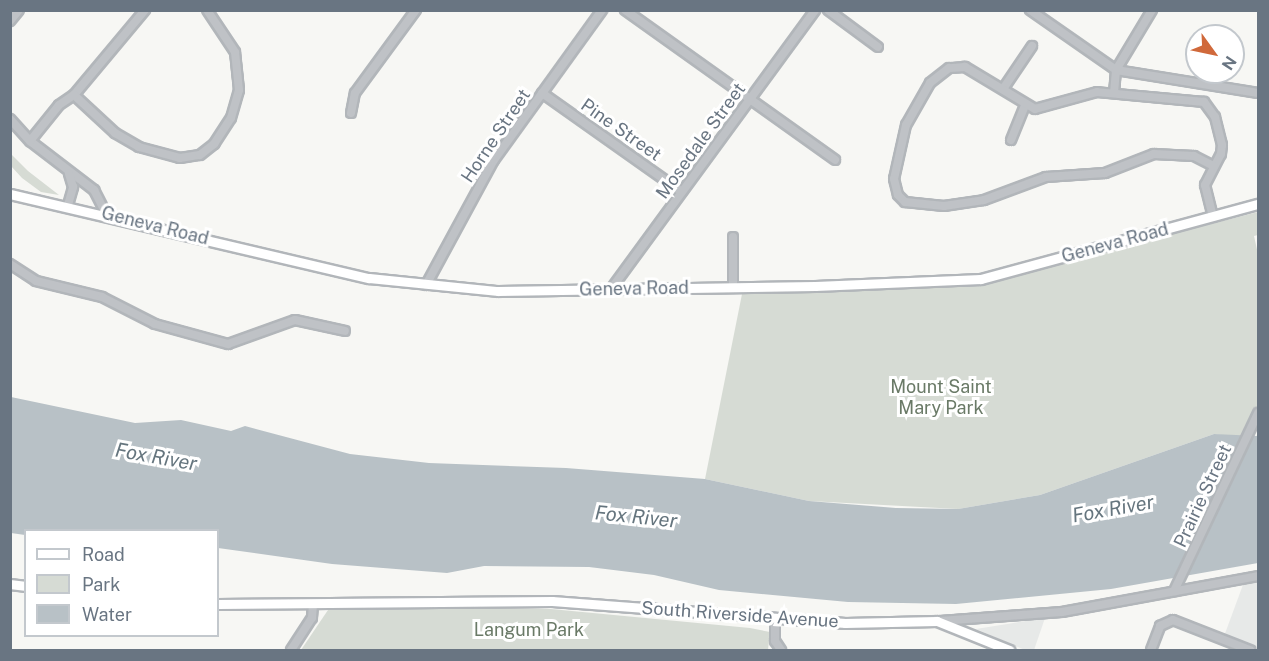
<!DOCTYPE html>
<html>
<head>
<meta charset="utf-8">
<style>
	body { margin:0 }
	#map { position:relative; width:1269px; height:661px; overflow:hidden; background:#f7f7f4; font-family:"Public Sans",sans-serif }
	div>[style] { position:absolute }
	[style*='--x'] { left:calc(var(--x)*1px); top:calc(var(--y)*1px); width:calc(var(--w)*1px); rotate:calc(var(--a)*1deg) }
	.built>* { inset:0; background:#e7e9e8 }
	.green>* { inset:0; background:#d6dbd4 }
	.water>* { inset:0; background:#b8c1c6 }
	.roads { filter:drop-shadow(2px 0 #b2b6ba) drop-shadow(-2px 0 #b2b6ba) drop-shadow(0 2px #b2b6ba) drop-shadow(0 -2px #b2b6ba) }
	.minor>* { height:8px; margin:-4px; padding:0 4px; transform-origin:4px; border-radius:4px; background:#bfc2c6 }
	.major>* { height:9px; margin:-4.5px; padding:0 4.5px; transform-origin:4.5px; border-radius:4.5px; background:#fff }
	span { translate:-50% -50%; white-space:nowrap; text-align:center; line-height:1.15; -webkit-text-stroke:6px #fff; paint-order:stroke }
	.street-label { font-size:18px; color:#697582 }
	.park-label { font-size:18px; color:#6a7a67 }
	.water-label { font-size:20px; color:#65757e; font-style:italic }
	.frame { position:absolute; inset:0; border:12px solid #697582; pointer-events:none }
	.legend { position:absolute; left:24px; top:529px; width:195px; height:108px; box-sizing:border-box; background:#fff; border:2px solid #c3c8cd; margin:0; padding:8px 10px; list-style:none; font-size:18px; color:#697582 }
	.legend li { display:flex; align-items:center; gap:12px; height:30px }
	.legend b { width:30px; border:2px solid #c3c8cd }
	.north { position:absolute; left:1185px; top:24px; width:60px; height:60px; box-sizing:border-box; background:#fff; border:2px solid #c3c8cd; border-radius:50%; rotate:123deg; font-size:16px; font-weight:700; line-height:24px; text-align:center; color:#697582 }
	.north::after { content:''; display:block; margin:auto; width:21px; height:27px; background:#d0693b; clip-path:polygon(50% 0,100% 100%,50% 72%,0 100%) }
</style>
</head>
<body>
<div id="map">
	<div class="built">
		<i style="clip-path:polygon(1258px 579px,1258px 650px,1254px 650px,1223px 639px,1244px 582px)"></i>
		<i style="clip-path:polygon(1045px 618px,1034px 650px,1025px 650px,976px 629px)"></i>
	</div>
	<div class="green">
		<i style="clip-path:polygon(11px 154px,28px 171px,59px 195px,41px 192px,22px 178px,11px 166px)"></i>
		<i style="clip-path:polygon(1258px 212px,1258px 235px,1254px 236px,1258px 254px,1258px 410px,1244px 438px,1214px 434px,1040px 495px,958px 509px,809px 501px,705px 479px,742px 294px,972px 285px)"></i>
		<i style="clip-path:polygon(439px 607px,551px 609px,750px 628px,770px 632px,768px 650px,301px 650px,328px 610px)"></i>
	</div>
	<div class="water">
		<i style="clip-path:polygon(11px 397px,135px 423px,181px 420px,231px 431px,245px 426px,350px 454px,429px 463px,566px 468px,705px 479px,809px 501px,896px 508px,958px 509px,1040px 495px,1214px 434px,1258px 436px,1258px 563px,1111px 589px,956px 604px,848px 602px,719px 590px,654px 575px,589px 567px,484px 566px,447px 573px,332px 564px,218px 548px,218px 530px,26px 530px,25px 535px,11px 533px)"></i>
	</div>
	<div class="roads">
		<div class="minor">
			<i style="--x:145;--y:10;--w:111;--a:129.9"></i>
			<i style="--x:74;--y:95;--w:56;--a:42.8"></i>
			<i style="--x:115;--y:133;--w:28;--a:30"></i>
			<i style="--x:139;--y:147;--w:42;--a:15"></i>
			<i style="--x:180;--y:158;--w:20;--a:-9"></i>
			<i style="--x:200;--y:155;--w:18;--a:-38"></i>
			<i style="--x:214;--y:144;--w:31;--a:-57"></i>
			<i style="--x:231;--y:118;--w:29;--a:-74"></i>
			<i style="--x:239;--y:90;--w:38;--a:-96"></i>
			<i style="--x:235;--y:52;--w:50;--a:-123.7"></i>
			<i style="--x:625;--y:10;--w:258;--a:35.5"></i>
			<i style="--x:828;--y:10;--w:62;--a:36.5"></i>
			<i style="--x:1030;--y:10;--w:105;--a:34.9"></i>
			<i style="--x:1116;--y:70;--w:144;--a:9.2"></i>
			<i style="--x:10;--y:21;--w:14;--a:-51"></i>
			<i style="--x:1003;--y:89;--w:52;--a:-56"></i>
			<i style="--x:542;--y:93;--w:171;--a:35.3"></i>
			<i style="--x:1114;--y:93;--w:23;--a:-85"></i>
			<i style="--x:1116;--y:70;--w:70;--a:-59"></i>
			<i style="--x:351;--y:113;--w:20;--a:-79"></i>
			<i style="--x:355;--y:93;--w:103;--a:-53.7"></i>
			<i style="--x:10;--y:119;--w:30;--a:48"></i>
			<i style="--x:30;--y:141;--w:81;--a:37.4"></i>
			<i style="--x:94;--y:190;--w:27;--a:63"></i>
			<i style="--x:1011;--y:140;--w:37;--a:-68"></i>
			<i style="--x:30;--y:141;--w:46;--a:-51.1"></i>
			<i style="--x:59;--y:105;--w:18;--a:-34"></i>
			<i style="--x:68;--y:205;--w:19;--a:-74"></i>
			<i style="--x:73;--y:187;--w:14;--a:-107"></i>
			<i style="--x:1213;--y:217;--w:33;--a:-104"></i>
			<i style="--x:1205;--y:185;--w:35;--a:-63"></i>
			<i style="--x:1221;--y:154;--w:9;--a:-84"></i>
			<i style="--x:1222;--y:145;--w:29;--a:-104"></i>
			<i style="--x:1215;--y:117;--w:19;--a:-126"></i>
			<i style="--x:1204;--y:102;--w:107;--a:-174.7"></i>
			<i style="--x:1097;--y:92;--w:64;--a:164.7"></i>
			<i style="--x:1035;--y:109;--w:82;--a:-149"></i>
			<i style="--x:965;--y:67;--w:16;--a:176"></i>
			<i style="--x:949;--y:68;--w:24;--a:142"></i>
			<i style="--x:930;--y:83;--w:48;--a:119.7"></i>
			<i style="--x:906;--y:125;--w:55;--a:102.5"></i>
			<i style="--x:894;--y:179;--w:16;--a:76"></i>
			<i style="--x:898;--y:195;--w:10;--a:45"></i>
			<i style="--x:905;--y:202;--w:39;--a:6"></i>
			<i style="--x:944;--y:206;--w:40;--a:-8.5"></i>
			<i style="--x:984;--y:200;--w:66;--a:-20.4"></i>
			<i style="--x:1046;--y:177;--w:59;--a:-3.9"></i>
			<i style="--x:1105;--y:173;--w:53;--a:-21.2"></i>
			<i style="--x:1154;--y:154;--w:40;--a:2.9"></i>
			<i style="--x:1194;--y:156;--w:22;--a:27"></i>
			<i style="--x:10;--y:264;--w:31;--a:33"></i>
			<i style="--x:36;--y:281;--w:68;--a:13.6"></i>
			<i style="--x:102;--y:297;--w:59;--a:27"></i>
			<i style="--x:155;--y:324;--w:76;--a:15.3"></i>
			<i style="--x:228;--y:344;--w:71;--a:-19.7"></i>
			<i style="--x:295;--y:320;--w:51;--a:12.4"></i>
			<i style="--x:426;--y:285;--w:142;--a:-61.5"></i>
			<i style="--x:494;--y:160;--w:185;--a:-54.2"></i>
			<i style="--x:733;--y:287;--w:50;--a:-90"></i>
			<i style="--x:611;--y:289;--w:346;--a:-53.8"></i>
			<i style="--x:1174;--y:591;--w:197;--a:-64.7"></i>
			<i style="--x:775;--y:619;--w:22;--a:90"></i>
			<i style="--x:775;--y:641;--w:11;--a:56"></i>
			<i style="--x:940;--y:621;--w:122;--a:-4.2"></i>
			<i style="--x:1062;--y:612;--w:199;--a:-10.4"></i>
			<i style="--x:291;--y:650;--w:38;--a:-57"></i>
			<i style="--x:312;--y:618;--w:14;--a:-86"></i>
			<i style="--x:1151;--y:650;--w:26;--a:-69"></i>
			<i style="--x:1160;--y:626;--w:14;--a:-25"></i>
			<i style="--x:1173;--y:620;--w:83;--a:21.3"></i>
		</div>
		<div class="major">
			<i style="--x:10;--y:194;--w:369;--a:13.2"></i>
			<i style="--x:369;--y:278;--w:130;--a:5.8"></i>
			<i style="--x:498;--y:291;--w:317;--a:-0.9"></i>
			<i style="--x:815;--y:286;--w:166;--a:-2.4"></i>
			<i style="--x:981;--y:279;--w:287;--a:-15.2"></i>
			<i style="--x:10;--y:584;--w:16;--a:7"></i>
			<i style="--x:218;--y:604;--w:334;--a:-0.5"></i>
			<i style="--x:552;--y:601;--w:294;--a:4.3"></i>
			<i style="--x:845;--y:623;--w:92;--a:-1.2"></i>
			<i style="--x:937;--y:621;--w:78;--a:21.9"></i>
		</div>
	</div>
	<div class="street-label">
		<span style="left:621px;top:130px;rotate:35deg">Pine Street</span>
		<span style="left:496px;top:136px;rotate:-56deg">Horne Street</span>
		<span style="left:701px;top:141px;rotate:-54deg">Mosedale Street</span>
		<span style="left:155px;top:226px;rotate:14deg">Geneva Road</span>
		<span style="left:1115px;top:243px;rotate:-15deg">Geneva Road</span>
		<span style="left:634px;top:289px;rotate:-1deg">Geneva Road</span>
		<span style="left:1203px;top:496px;rotate:-65deg">Prairie Street</span>
		<span style="left:740px;top:615px;rotate:4deg">South Riverside Avenue</span>
	</div>
	<div class="park-label">
		<span style="left:941px;top:398px">Mount Saint<br>Mary Park</span>
		<span style="left:529px;top:630px">Langum Park</span>
	</div>
	<div class="water-label">
		<span style="left:156px;top:457px;rotate:10deg">Fox River</span>
		<span style="left:1113px;top:509px;rotate:-10deg">Fox River</span>
		<span style="left:636px;top:517px;rotate:6deg">Fox River</span>
	</div>
	<div class="frame"></div>
	<ul class="legend">
	<li><b style="height:8px;background:#fff"></b>Road</li>
	<li><b style="height:16px;background:#d6dbd4"></b>Park</li>
	<li><b style="height:16px;background:#b8c1c6"></b>Water</li>
	</ul>
	<div class="north">N</div>
</div>
</body>
</html>
